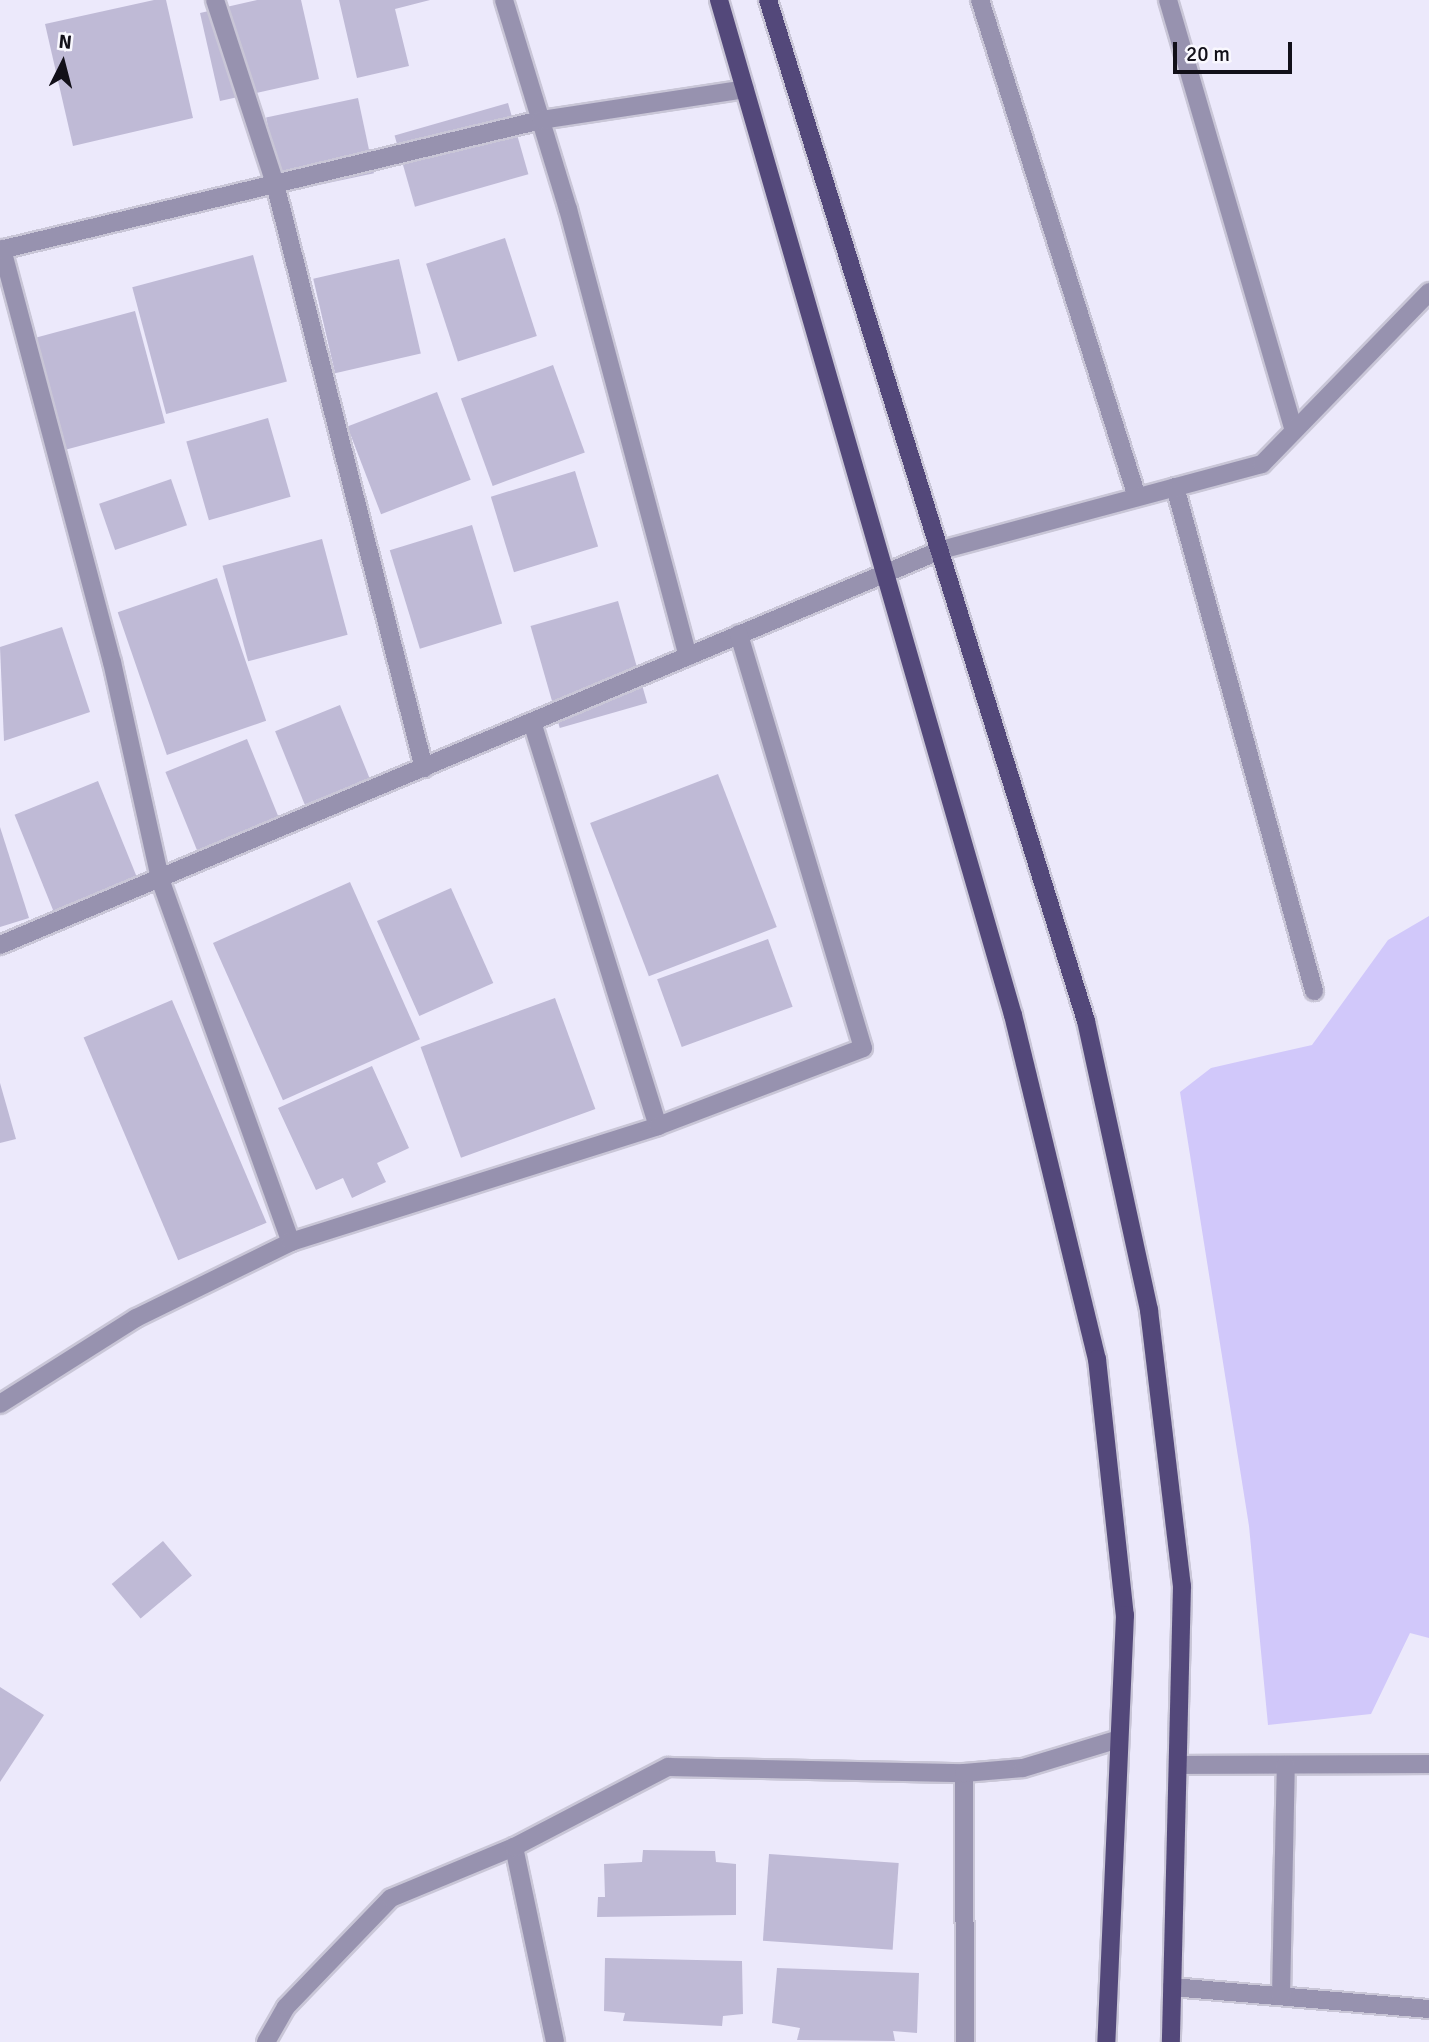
<!DOCTYPE html>
<html>
<head>
<meta charset="utf-8">
<style>
	body { margin:0 }
	#map { position:relative; width:1429px; height:2042px; overflow:hidden; background:#ece9fb; font-family:Signika,sans-serif }
	div>[style] { position:absolute }
	[style*='--x'] { left:calc(var(--x)*1px); top:calc(var(--y)*1px); width:calc(var(--w)*1px); rotate:calc(var(--a)*1deg) }
	.green>* { inset:0; background:#d1c8fa }
	.building>* { inset:0; background:#bfbad6; transform-origin:0 0 }
	.roads { filter:drop-shadow(2px 0 #c9c6d7) drop-shadow(-2px 0 #c9c6d7) drop-shadow(0 2px #c9c6d7) drop-shadow(0 -2px #c9c6d7) }
	.minor>* { height:18px; margin:-9px; padding:0 9px; transform-origin:9px; border-radius:9px; background:#9792af }
	.major>* { height:18px; margin:-9px; padding:0 9px; transform-origin:9px; border-radius:9px; background:#53487a }
	span { translate:-50% -50%; white-space:nowrap; text-align:center; line-height:1.15; -webkit-text-stroke:6px #f9f8fe; paint-order:stroke }
	.north { position:absolute; left:28px; top:28px; width:70px; height:70px; -webkit-text-stroke:5px #f9f8fe; paint-order:stroke; rotate:6deg; font-size:19px; font-weight:700; line-height:28px; text-align:center; color:#121019 }
	.north::after { content:''; display:block; margin:auto; width:24px; height:32px; background:#121019; clip-path:polygon(50% 0,100% 100%,50% 72%,0 100%) }
	.scale { position:absolute; left:1173px; top:42px; width:119px; height:32px; box-sizing:border-box; border:4px solid #121019; border-top:0; padding-left:9px; font-size:21px; line-height:24px; white-space:nowrap; color:#121019; -webkit-text-stroke:5px #f9f8fe; paint-order:stroke }
</style>
</head>
<body>
<div id="map">
	<div class="green">
		<i style="clip-path:polygon(1429px 916px,1429px 1638px,1410px 1633px,1371px 1714px,1268px 1725px,1249px 1526px,1180px 1092px,1211px 1068px,1312px 1045px,1388px 940px)"></i>
	</div>
	<div class="building">
		<i style="clip-path:polygon(154px 0,166px 0,193px 118px,73px 146px,45px 24px)"></i>
		<i style="clip-path:polygon(257px 0,301px 0,319px 79px,220px 101px,200px 13px)"></i>
		<i style="clip-path:polygon(339px 0,430px 0,395px 9px,409px 66px,357px 78px)"></i>
		<i style="left:358px;top:98px;width:77px;height:94px;rotate:78deg"></i>
		<i style="left:508px;top:103px;width:74px;height:118px;rotate:74deg"></i>
		<i style="left:505px;top:238px;width:103px;height:83px;rotate:72deg"></i>
		<i style="left:253px;top:255px;width:131px;height:125px;rotate:75deg"></i>
		<i style="left:399px;top:259px;width:97px;height:88px;rotate:77deg"></i>
		<i style="left:135px;top:311px;width:116px;height:103px;rotate:75deg"></i>
		<i style="left:553px;top:365px;width:93px;height:98px;rotate:70deg"></i>
		<i style="left:437px;top:392px;width:94px;height:96px;rotate:69deg"></i>
		<i style="left:268px;top:418px;width:82px;height:85px;rotate:74deg"></i>
		<i style="left:575px;top:471px;width:79px;height:88px;rotate:73deg"></i>
		<i style="left:171px;top:479px;width:49px;height:76px;rotate:71deg"></i>
		<i style="left:472px;top:525px;width:103px;height:86px;rotate:73deg"></i>
		<i style="left:322px;top:539px;width:99px;height:103px;rotate:75deg"></i>
		<i style="left:217px;top:578px;width:151px;height:105px;rotate:71deg"></i>
		<i style="left:618px;top:601px;width:106px;height:91px;rotate:74deg"></i>
		<i style="clip-path:polygon(62px 627px,90px 712px,4px 741px,0 647px)"></i>
		<i style="left:340px;top:705px;width:79px;height:70px;rotate:68deg"></i>
		<i style="left:247px;top:739px;width:92px;height:88px;rotate:68deg"></i>
		<i style="left:718px;top:774px;width:164px;height:137px;rotate:69deg"></i>
		<i style="left:98px;top:781px;width:106px;height:90px;rotate:68deg"></i>
		<i style="clip-path:polygon(0 827px,29px 918px,0 927px)"></i>
		<i style="left:350px;top:882px;width:172px;height:150px;rotate:66deg"></i>
		<i style="left:451px;top:888px;width:104px;height:81px;rotate:66deg"></i>
		<i style="left:768px;top:939px;width:72px;height:118px;rotate:70deg"></i>
		<i style="left:555px;top:998px;width:118px;height:143px;rotate:70deg"></i>
		<i style="left:172px;top:1000px;width:242px;height:96px;rotate:67deg"></i>
		<i style="clip-path:polygon(372px 1066px,409px 1148px,377px 1163px,386px 1182px,352px 1198px,343px 1178px,316px 1190px,278px 1108px)"></i>
		<i style="clip-path:polygon(0 1083px,16px 1139px,0 1143px)"></i>
		<i style="left:163px;top:1541px;width:45px;height:67px;rotate:50deg"></i>
		<i style="clip-path:polygon(0 1687px,44px 1715px,0 1782px)"></i>
		<i style="clip-path:polygon(643px 1850px,715px 1851px,716px 1862px,736px 1864px,736px 1915px,597px 1917px,598px 1897px,605px 1897px,604px 1864px,642px 1862px)"></i>
		<i style="left:769px;top:1854px;width:130px;height:87px;rotate:4deg"></i>
		<i style="clip-path:polygon(605px 1958px,742px 1961px,743px 2014px,723px 2016px,722px 2026px,623px 2021px,625px 2013px,604px 2011px)"></i>
		<i style="clip-path:polygon(777px 1968px,919px 1973px,917px 2033px,893px 2031px,895px 2041px,797px 2040px,800px 2028px,772px 2023px)"></i>
	</div>
	<div class="roads">
		<div class="minor">
			<i style="--x:215;--y:0;--w:194;--a:71.9"></i>
			<i style="--x:275;--y:184;--w:603;--a:75.69"></i>
			<i style="--x:504;--y:0;--w:219;--a:73"></i>
			<i style="--x:568;--y:209;--w:463;--a:75"></i>
			<i style="--x:980;--y:0;--w:521;--a:72.47"></i>
			<i style="--x:1168;--y:0;--w:448;--a:73.7"></i>
			<i style="--x:2;--y:249;--w:427;--a:75.1"></i>
			<i style="--x:112;--y:662;--w:222;--a:77.5"></i>
			<i style="--x:160;--y:879;--w:386;--a:70.2"></i>
			<i style="--x:0;--y:250;--w:556;--a:-13.51"></i>
			<i style="--x:541;--y:120;--w:206;--a:-8.6"></i>
			<i style="--x:1175;--y:487;--w:523;--a:74.58"></i>
			<i style="--x:532;--y:722;--w:423;--a:72.7"></i>
			<i style="--x:0;--y:945;--w:1021;--a:-22.77"></i>
			<i style="--x:941;--y:550;--w:332;--a:-15"></i>
			<i style="--x:1262;--y:464;--w:240;--a:-45.8"></i>
			<i style="--x:0;--y:1404;--w:161;--a:-32.3"></i>
			<i style="--x:136;--y:1318;--w:173;--a:-26.1"></i>
			<i style="--x:291;--y:1242;--w:385;--a:-17.5"></i>
			<i style="--x:658;--y:1126;--w:219;--a:-20.8"></i>
			<i style="--x:863;--y:1048;--w:432;--a:-106.7"></i>
			<i style="--x:1178;--y:1765;--w:251;--a:-0.2"></i>
			<i style="--x:964;--y:1773;--w:269;--a:89.8"></i>
			<i style="--x:514;--y:1847;--w:199;--a:78.1"></i>
			<i style="--x:1172;--y:1987;--w:258;--a:4.9"></i>
			<i style="--x:1281;--y:1996;--w:231;--a:-88.8"></i>
			<i style="--x:266;--y:2042;--w:40;--a:-60.3"></i>
			<i style="--x:286;--y:2007;--w:151;--a:-46.1"></i>
			<i style="--x:391;--y:1898;--w:133;--a:-22.5"></i>
			<i style="--x:514;--y:1847;--w:174;--a:-27.5"></i>
			<i style="--x:668;--y:1767;--w:296;--a:1.2"></i>
			<i style="--x:964;--y:1773;--w:59;--a:-4.8"></i>
			<i style="--x:1023;--y:1768;--w:100;--a:-16.8"></i>
		</div>
		<div class="major">
			<i style="--x:719;--y:0;--w:1057;--a:73.85"></i>
			<i style="--x:1013;--y:1015;--w:354;--a:76.3"></i>
			<i style="--x:1097;--y:1359;--w:258;--a:83.8"></i>
			<i style="--x:1125;--y:1615;--w:427;--a:92.5"></i>
			<i style="--x:768;--y:0;--w:1069;--a:72.7"></i>
			<i style="--x:1086;--y:1021;--w:296;--a:77.7"></i>
			<i style="--x:1149;--y:1310;--w:278;--a:83.2"></i>
			<i style="--x:1182;--y:1586;--w:456;--a:91.4"></i>
		</div>
	</div>
	<div class="north">N</div>
	<div class="scale">20 m</div>
</div>
</body>
</html>
